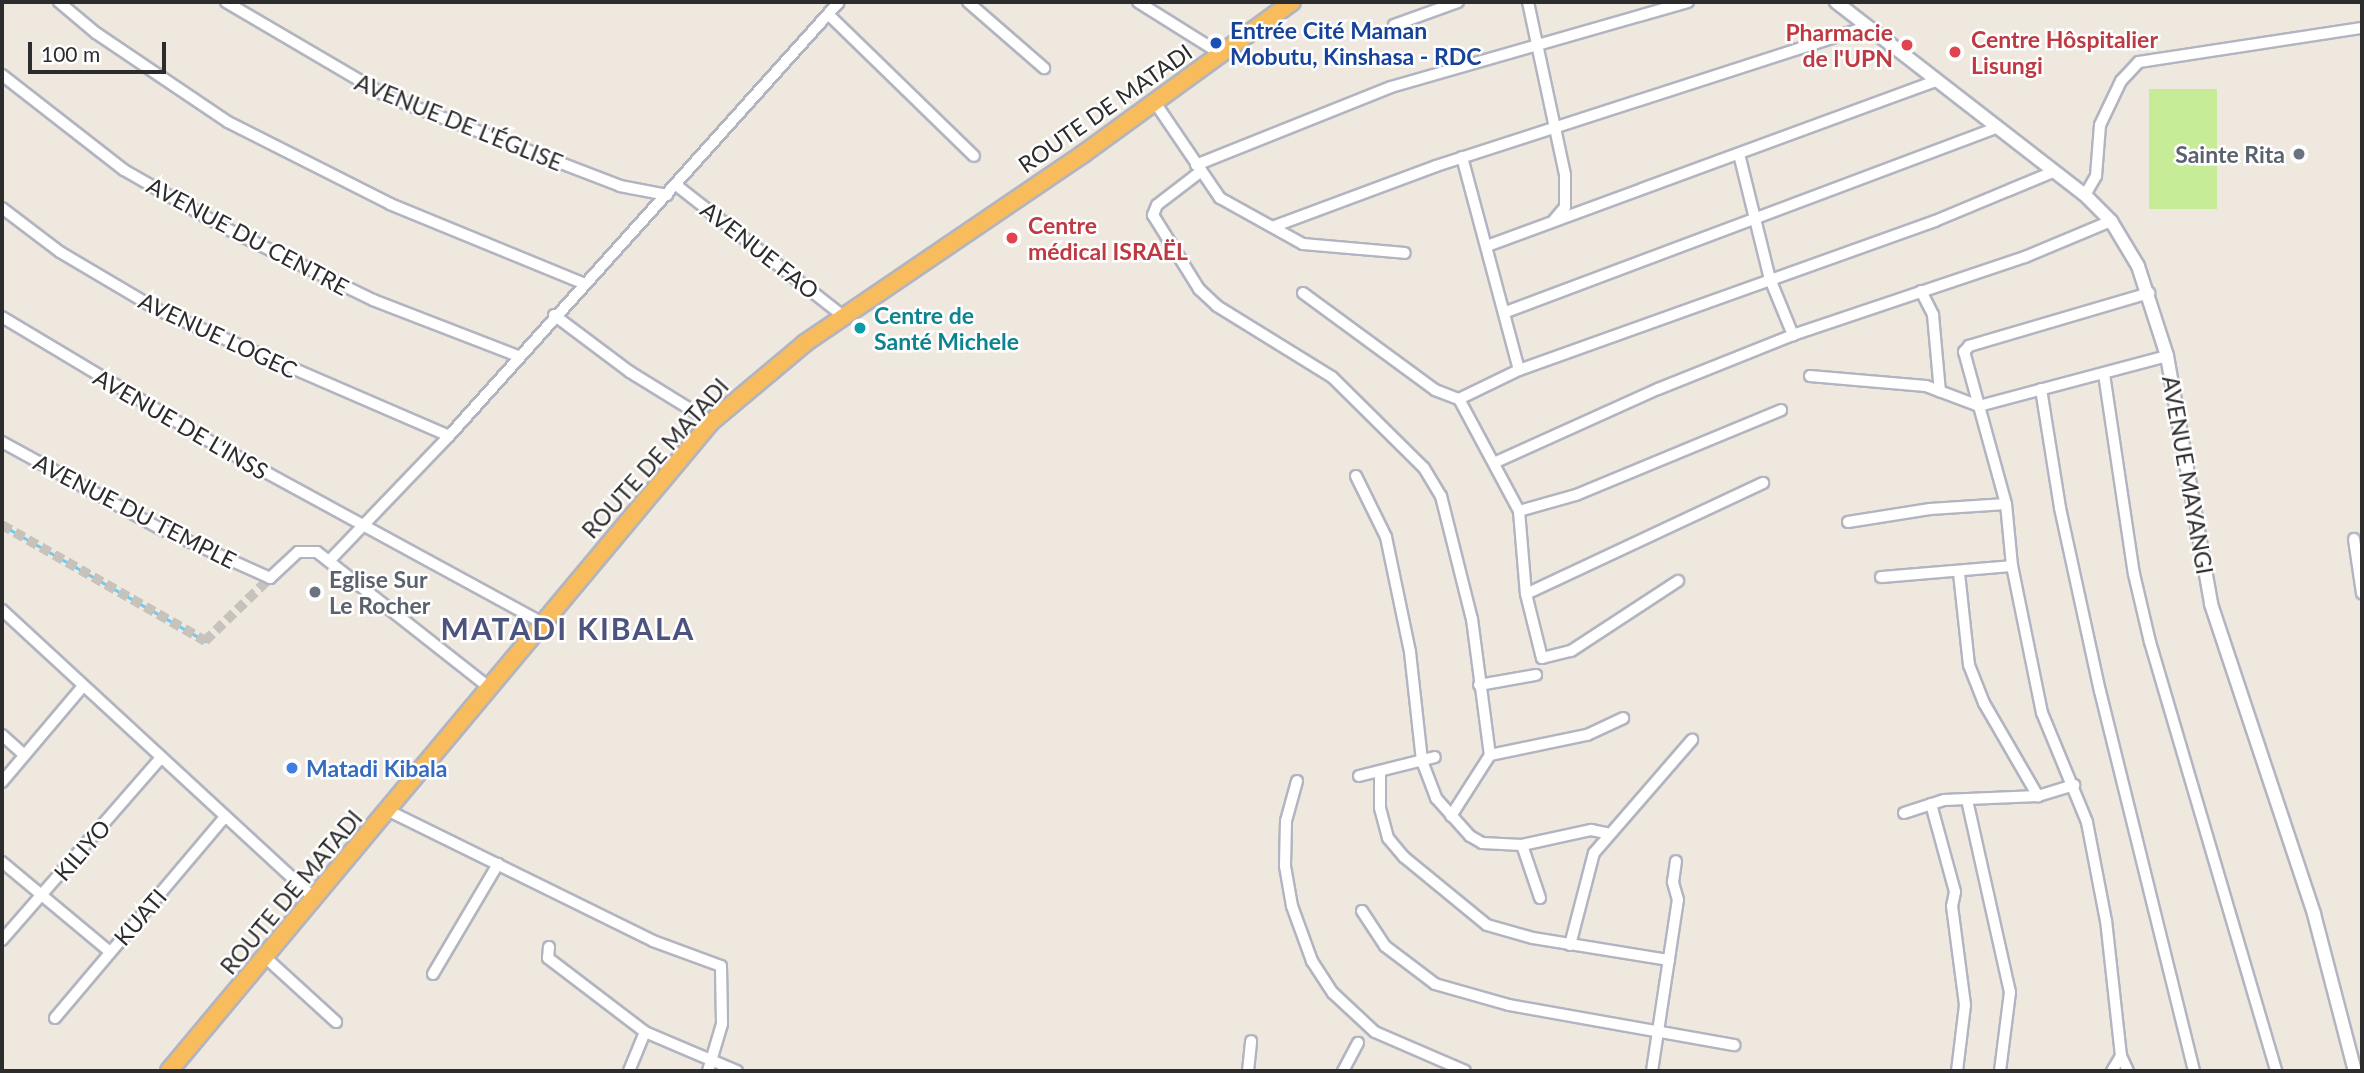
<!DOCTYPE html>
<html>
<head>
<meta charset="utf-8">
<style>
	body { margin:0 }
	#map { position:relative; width:2364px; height:1073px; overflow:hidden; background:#eee8df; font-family:Lato,sans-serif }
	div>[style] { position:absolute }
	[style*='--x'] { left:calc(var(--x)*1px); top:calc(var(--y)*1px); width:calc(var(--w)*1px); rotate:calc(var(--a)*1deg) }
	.pitch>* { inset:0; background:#c6ec97; transform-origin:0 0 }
	.stream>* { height:2.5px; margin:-1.25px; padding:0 1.25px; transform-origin:1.25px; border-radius:1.25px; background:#71cbf0 }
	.minor-tunnel>* { height:10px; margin-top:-5px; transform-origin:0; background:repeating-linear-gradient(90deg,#c7c2bb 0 10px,transparent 0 15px) }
	.roads { filter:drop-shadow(2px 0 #b2b5c0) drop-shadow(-2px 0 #b2b5c0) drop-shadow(0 2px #b2b5c0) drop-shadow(0 -2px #b2b5c0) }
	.minor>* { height:10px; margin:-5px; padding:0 5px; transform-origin:5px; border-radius:5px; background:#fff }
	.tertiary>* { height:12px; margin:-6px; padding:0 6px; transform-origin:6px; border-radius:6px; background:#fff }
	.trunk>* { height:16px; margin:-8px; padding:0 8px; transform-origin:8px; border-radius:8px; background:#f8bc5c }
	.dots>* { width:19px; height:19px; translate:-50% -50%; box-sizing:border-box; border:4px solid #fff; border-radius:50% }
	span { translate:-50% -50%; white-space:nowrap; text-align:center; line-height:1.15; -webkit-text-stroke:5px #fff; paint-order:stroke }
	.transit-label { font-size:23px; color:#164399; font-weight:700 }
	.left { translate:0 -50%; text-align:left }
	.health-label { font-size:23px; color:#be3a42; font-weight:700 }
	.right { translate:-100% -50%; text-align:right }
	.street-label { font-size:23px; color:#2c2c2c }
	.worship-label { font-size:23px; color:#5b616d; font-weight:700 }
	.culture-label { font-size:23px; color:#0d838f; font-weight:700 }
	.shop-label { font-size:23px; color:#366cbe; font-weight:700 }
	.district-label { font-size:30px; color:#4b537e; font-weight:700; letter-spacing:2px }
	.frame { position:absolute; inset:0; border:4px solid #2c2c2c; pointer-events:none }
	.scale { position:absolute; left:28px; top:42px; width:138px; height:32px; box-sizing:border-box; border:4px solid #2c2c2c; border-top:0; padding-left:9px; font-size:21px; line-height:24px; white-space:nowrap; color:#2c2c2c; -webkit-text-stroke:5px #fff; paint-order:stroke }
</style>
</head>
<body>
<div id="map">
	<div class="pitch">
		<i style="left:2149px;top:89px;width:68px;height:120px"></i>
	</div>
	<div class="stream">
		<i style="--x:2;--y:525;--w:234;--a:29.7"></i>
	</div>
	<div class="minor-tunnel">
		<i style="--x:2;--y:525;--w:234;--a:29.7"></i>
		<i style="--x:205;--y:641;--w:91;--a:-44.1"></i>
	</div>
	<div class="roads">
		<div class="minor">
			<i style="--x:59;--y:2;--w:48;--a:40"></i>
			<i style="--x:96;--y:33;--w:159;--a:34"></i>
			<i style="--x:228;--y:122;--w:182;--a:26.8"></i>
			<i style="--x:390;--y:204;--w:209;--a:22.3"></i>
			<i style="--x:226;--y:2;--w:186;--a:30.4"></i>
			<i style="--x:386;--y:96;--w:251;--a:21"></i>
			<i style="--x:620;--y:186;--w:48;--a:10.8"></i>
			<i style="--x:968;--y:2;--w:101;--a:41"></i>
			<i style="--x:1138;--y:2;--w:98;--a:32.1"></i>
			<i style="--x:1528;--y:2;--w:177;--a:77.9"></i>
			<i style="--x:1565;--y:175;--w:32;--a:90"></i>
			<i style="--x:1565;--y:207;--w:17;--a:130"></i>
			<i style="--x:829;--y:15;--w:202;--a:44.2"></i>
			<i style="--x:1394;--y:25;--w:68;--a:-19.8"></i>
			<i style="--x:2;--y:75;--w:155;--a:37.9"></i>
			<i style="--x:124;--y:170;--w:119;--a:29.8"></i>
			<i style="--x:227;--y:229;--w:162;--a:25.9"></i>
			<i style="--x:373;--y:300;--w:155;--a:21.1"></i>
			<i style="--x:1154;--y:101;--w:117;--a:55.8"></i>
			<i style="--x:1220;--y:198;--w:95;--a:29"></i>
			<i style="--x:1303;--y:244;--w:102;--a:5"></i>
			<i style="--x:1739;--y:154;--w:129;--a:76.1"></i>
			<i style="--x:1770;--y:279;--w:61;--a:67.7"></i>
			<i style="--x:1462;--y:157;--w:220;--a:75"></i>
			<i style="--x:1196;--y:165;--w:210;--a:-21.8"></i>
			<i style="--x:1391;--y:87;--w:309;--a:-16"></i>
			<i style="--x:1200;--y:172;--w:54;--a:142.5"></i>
			<i style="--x:1157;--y:205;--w:11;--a:112"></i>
			<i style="--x:1153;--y:215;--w:87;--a:58.1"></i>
			<i style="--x:1199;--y:289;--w:25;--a:43"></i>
			<i style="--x:1217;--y:306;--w:135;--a:31.7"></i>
			<i style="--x:1332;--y:377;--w:129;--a:44.7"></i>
			<i style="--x:1424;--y:468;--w:33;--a:59"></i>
			<i style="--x:1441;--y:496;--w:127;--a:75.9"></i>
			<i style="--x:1472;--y:619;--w:137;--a:82.5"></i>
			<i style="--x:1490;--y:755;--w:99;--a:-11.7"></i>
			<i style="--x:1587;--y:735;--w:40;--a:-25"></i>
			<i style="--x:676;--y:185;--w:212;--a:38.1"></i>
			<i style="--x:2085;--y:195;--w:22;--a:-60"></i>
			<i style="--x:2096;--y:176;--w:51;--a:-85.5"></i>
			<i style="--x:2100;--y:125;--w:49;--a:-64.5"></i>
			<i style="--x:2121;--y:81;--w:26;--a:-47"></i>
			<i style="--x:2139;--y:62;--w:226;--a:-8.7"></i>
			<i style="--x:2;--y:208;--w:73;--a:37.2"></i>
			<i style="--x:60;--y:252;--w:114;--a:30.6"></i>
			<i style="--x:158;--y:310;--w:317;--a:23.4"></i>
			<i style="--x:1275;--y:226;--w:172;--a:-20.4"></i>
			<i style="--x:1436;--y:166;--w:452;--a:-17.9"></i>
			<i style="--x:1487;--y:246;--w:478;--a:-20.2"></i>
			<i style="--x:1921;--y:291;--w:27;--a:63"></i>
			<i style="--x:1933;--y:315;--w:77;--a:84.8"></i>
			<i style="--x:1303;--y:293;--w:164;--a:36.3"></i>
			<i style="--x:1435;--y:390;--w:26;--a:21"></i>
			<i style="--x:1459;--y:399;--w:127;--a:61.8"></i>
			<i style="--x:1519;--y:511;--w:83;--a:85.2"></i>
			<i style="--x:1526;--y:594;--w:66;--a:76"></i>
			<i style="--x:1542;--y:658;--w:30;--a:-14"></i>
			<i style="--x:1571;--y:651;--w:128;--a:-33.2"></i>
			<i style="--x:1506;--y:312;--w:523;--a:-20.58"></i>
			<i style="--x:554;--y:315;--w:95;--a:36.9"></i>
			<i style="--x:630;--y:372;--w:95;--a:31.7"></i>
			<i style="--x:2;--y:317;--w:249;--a:30.9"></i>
			<i style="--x:216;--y:445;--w:372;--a:28.6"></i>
			<i style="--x:2104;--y:374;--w:202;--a:81.5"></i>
			<i style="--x:2134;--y:574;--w:70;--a:76.8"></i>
			<i style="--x:2150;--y:642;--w:447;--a:73.6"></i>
			<i style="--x:1810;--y:376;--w:116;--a:4.9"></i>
			<i style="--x:1926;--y:386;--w:57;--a:20.7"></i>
			<i style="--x:1979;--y:406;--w:195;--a:-14.9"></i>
			<i style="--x:2041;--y:389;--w:121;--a:80.9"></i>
			<i style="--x:2060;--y:508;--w:187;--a:77.7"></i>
			<i style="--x:2100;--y:691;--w:391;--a:76.1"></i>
			<i style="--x:1459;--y:399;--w:67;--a:-25.8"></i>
			<i style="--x:1519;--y:370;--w:442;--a:-19.7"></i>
			<i style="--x:1935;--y:221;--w:128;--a:-22.6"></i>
			<i style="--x:2;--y:442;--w:179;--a:28.7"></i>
			<i style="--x:159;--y:528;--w:122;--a:24.2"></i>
			<i style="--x:270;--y:578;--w:38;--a:-43"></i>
			<i style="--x:298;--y:552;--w:19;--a:0"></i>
			<i style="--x:317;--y:552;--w:220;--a:38.2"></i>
			<i style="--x:1496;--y:462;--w:178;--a:-24.3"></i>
			<i style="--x:1658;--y:389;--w:145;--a:-21.8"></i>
			<i style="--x:1793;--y:335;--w:245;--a:-18.6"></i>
			<i style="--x:2025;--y:257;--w:93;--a:-22.7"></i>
			<i style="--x:1356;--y:476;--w:68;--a:63.8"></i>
			<i style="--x:1386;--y:537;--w:117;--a:78.2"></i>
			<i style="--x:1410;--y:652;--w:110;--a:83.7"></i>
			<i style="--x:1422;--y:761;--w:40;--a:69"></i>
			<i style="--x:1436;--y:798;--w:51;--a:48.2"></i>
			<i style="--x:1470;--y:836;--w:14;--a:30"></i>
			<i style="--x:1482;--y:843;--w:40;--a:2.9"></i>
			<i style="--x:1522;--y:845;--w:71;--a:-12.3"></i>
			<i style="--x:1591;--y:830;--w:16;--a:11"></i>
			<i style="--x:1519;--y:511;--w:59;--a:-15.7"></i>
			<i style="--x:1576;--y:495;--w:222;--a:-22.5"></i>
			<i style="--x:1848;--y:522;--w:83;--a:-9"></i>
			<i style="--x:1930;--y:509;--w:76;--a:-3.8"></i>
			<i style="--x:2354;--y:539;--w:55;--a:81.6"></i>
			<i style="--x:330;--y:560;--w:172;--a:-46.2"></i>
			<i style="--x:449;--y:436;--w:583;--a:-48.06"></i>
			<i style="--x:1959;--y:573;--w:93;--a:83.8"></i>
			<i style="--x:1969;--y:665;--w:41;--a:68.5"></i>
			<i style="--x:1984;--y:703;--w:108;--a:59.9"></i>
			<i style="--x:1881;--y:577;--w:131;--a:-4.8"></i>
			<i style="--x:1526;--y:594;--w:262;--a:-25.1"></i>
			<i style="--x:2;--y:610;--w:425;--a:42.7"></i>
			<i style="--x:1479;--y:685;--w:58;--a:-10"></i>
			<i style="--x:2;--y:735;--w:30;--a:42"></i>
			<i style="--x:1380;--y:772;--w:36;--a:90"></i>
			<i style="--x:1380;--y:808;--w:31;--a:75"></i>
			<i style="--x:1388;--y:838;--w:25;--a:50"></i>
			<i style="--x:1404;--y:857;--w:107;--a:39.3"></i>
			<i style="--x:1487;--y:925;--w:48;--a:15.8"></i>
			<i style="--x:1533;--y:938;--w:138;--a:9.2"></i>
			<i style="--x:1359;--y:776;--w:78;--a:-14"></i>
			<i style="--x:1297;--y:781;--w:41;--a:105.4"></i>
			<i style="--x:1286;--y:821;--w:45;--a:91.3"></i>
			<i style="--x:1285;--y:866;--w:41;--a:80.1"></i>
			<i style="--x:1292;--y:906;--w:59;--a:70"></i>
			<i style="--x:1312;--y:961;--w:38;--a:57"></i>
			<i style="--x:1333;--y:993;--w:57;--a:42.9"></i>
			<i style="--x:1375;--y:1032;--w:98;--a:23.4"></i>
			<i style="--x:2;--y:782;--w:126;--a:-49.8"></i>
			<i style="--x:1967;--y:800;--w:197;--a:77.4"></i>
			<i style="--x:2010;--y:992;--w:80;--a:97.2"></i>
			<i style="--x:1931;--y:804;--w:91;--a:74.7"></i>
			<i style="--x:1955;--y:892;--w:14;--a:102"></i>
			<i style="--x:1952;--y:906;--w:100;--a:82.5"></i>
			<i style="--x:1965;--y:1005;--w:66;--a:96.9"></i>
			<i style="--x:389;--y:811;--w:294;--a:26.2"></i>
			<i style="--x:653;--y:941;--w:72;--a:20.2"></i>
			<i style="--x:721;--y:966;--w:58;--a:89"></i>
			<i style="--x:722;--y:1024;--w:49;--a:106.6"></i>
			<i style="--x:1904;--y:813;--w:42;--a:-18"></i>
			<i style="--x:1944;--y:800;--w:94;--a:-2.4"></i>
			<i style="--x:2038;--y:796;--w:38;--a:-17"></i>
			<i style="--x:1451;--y:816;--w:72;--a:-57.4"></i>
			<i style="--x:1522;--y:845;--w:56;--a:71.2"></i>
			<i style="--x:2;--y:862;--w:141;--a:39.8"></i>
			<i style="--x:1362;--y:911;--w:42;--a:56.7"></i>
			<i style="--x:1385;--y:946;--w:63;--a:37.2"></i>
			<i style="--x:1435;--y:984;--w:77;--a:15.8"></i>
			<i style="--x:1509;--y:1005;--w:229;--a:10.1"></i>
			<i style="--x:2;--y:940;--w:242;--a:-48.9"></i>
			<i style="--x:1570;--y:945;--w:95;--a:-75.4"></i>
			<i style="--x:1594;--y:853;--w:150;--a:-49.1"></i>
			<i style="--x:549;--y:947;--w:11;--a:95"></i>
			<i style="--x:548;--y:958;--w:122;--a:37.3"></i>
			<i style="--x:645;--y:1032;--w:100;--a:23"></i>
			<i style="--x:266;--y:958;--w:95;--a:42.4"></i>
			<i style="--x:433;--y:974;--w:128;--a:-59.4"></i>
			<i style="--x:55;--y:1018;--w:263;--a:-49.8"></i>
			<i style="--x:629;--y:1071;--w:42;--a:-67.7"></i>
			<i style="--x:1248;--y:1071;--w:30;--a:-84"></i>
			<i style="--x:1343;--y:1071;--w:32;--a:-62"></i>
			<i style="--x:1652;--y:1071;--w:173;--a:-81.4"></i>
			<i style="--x:1678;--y:900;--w:19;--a:-106"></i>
			<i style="--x:1673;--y:882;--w:21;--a:-82"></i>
			<i style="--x:2112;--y:1071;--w:17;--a:-59"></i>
			<i style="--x:2128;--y:1071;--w:17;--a:-115"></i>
			<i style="--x:2121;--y:1056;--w:136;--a:-96.3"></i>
			<i style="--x:2106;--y:921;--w:101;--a:-100.9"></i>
			<i style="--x:2087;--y:822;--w:118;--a:-112.4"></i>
			<i style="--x:2042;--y:713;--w:150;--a:-101.5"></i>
			<i style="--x:2012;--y:566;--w:62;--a:-95.5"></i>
			<i style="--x:2006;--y:504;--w:158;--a:-105.4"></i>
			<i style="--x:1964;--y:352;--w:8;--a:-50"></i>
			<i style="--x:1969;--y:346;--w:188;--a:-16.4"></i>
		</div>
		<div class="tertiary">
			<i style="--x:1836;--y:2;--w:315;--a:37.8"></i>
			<i style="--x:2085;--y:195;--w:37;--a:45"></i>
			<i style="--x:2111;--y:221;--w:52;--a:59"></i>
			<i style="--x:2138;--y:266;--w:95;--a:72.1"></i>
			<i style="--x:2167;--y:356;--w:252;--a:79.9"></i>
			<i style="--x:2211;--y:604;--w:327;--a:71.6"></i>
			<i style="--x:2314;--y:914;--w:162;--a:75.4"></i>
		</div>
		<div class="trunk">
			<i style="--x:169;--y:1071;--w:846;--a:-50.13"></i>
			<i style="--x:711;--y:422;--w:123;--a:-40"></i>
			<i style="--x:805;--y:343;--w:336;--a:-34.2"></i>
			<i style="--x:1083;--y:154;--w:258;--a:-36"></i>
		</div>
	</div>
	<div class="dots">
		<i style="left:1216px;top:43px;background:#1a4fb4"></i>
		<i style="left:1907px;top:45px;background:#e0444e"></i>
		<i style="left:1955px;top:52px;background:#e0444e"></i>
		<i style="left:2299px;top:154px;background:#6b7280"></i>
		<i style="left:1012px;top:238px;background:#e0444e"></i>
		<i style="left:860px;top:328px;background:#0f9aa8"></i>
		<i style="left:315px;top:592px;background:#6b7280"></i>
		<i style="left:292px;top:768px;background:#3f7fe0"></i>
	</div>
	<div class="transit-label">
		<span class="left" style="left:1230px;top:43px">Entrée Cité Maman<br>Mobutu, Kinshasa - RDC</span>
	</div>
	<div class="health-label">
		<span class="right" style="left:1893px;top:45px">Pharmacie<br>de l'UPN</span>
		<span class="left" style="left:1971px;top:52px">Centre Hôspitalier<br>Lisungi</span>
		<span class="left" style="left:1028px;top:238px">Centre<br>médical ISRAËL</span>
	</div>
	<div class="street-label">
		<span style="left:1105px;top:108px;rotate:-35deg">ROUTE DE MATADI</span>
		<span style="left:459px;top:122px;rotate:22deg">AVENUE DE L'ÉGLISE</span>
		<span style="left:248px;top:236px;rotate:28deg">AVENUE DU CENTRE</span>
		<span style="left:760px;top:250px;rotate:38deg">AVENUE FAO</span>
		<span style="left:218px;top:335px;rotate:25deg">AVENUE LOGEC</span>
		<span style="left:181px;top:424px;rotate:30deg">AVENUE DE L'INSS</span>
		<span style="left:655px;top:458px;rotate:-48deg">ROUTE DE MATADI</span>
		<span style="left:2188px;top:475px;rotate:80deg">AVENUE MAYANGI</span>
		<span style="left:135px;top:511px;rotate:27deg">AVENUE DU TEMPLE</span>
		<span style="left:82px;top:850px;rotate:-49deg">KILIYO</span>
		<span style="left:291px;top:892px;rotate:-50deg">ROUTE DE MATADI</span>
		<span style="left:140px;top:917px;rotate:-49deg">KUATI</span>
	</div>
	<div class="worship-label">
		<span class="right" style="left:2285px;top:154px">Sainte Rita</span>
		<span class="left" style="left:329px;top:592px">Eglise Sur<br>Le Rocher</span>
	</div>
	<div class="culture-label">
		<span class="left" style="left:874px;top:328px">Centre de<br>Santé Michele</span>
	</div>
	<div class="shop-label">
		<span class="left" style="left:306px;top:768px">Matadi Kibala</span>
	</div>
	<div class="district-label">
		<span style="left:568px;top:628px">MATADI KIBALA</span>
	</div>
	<div class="frame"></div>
	<div class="scale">100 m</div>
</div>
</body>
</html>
